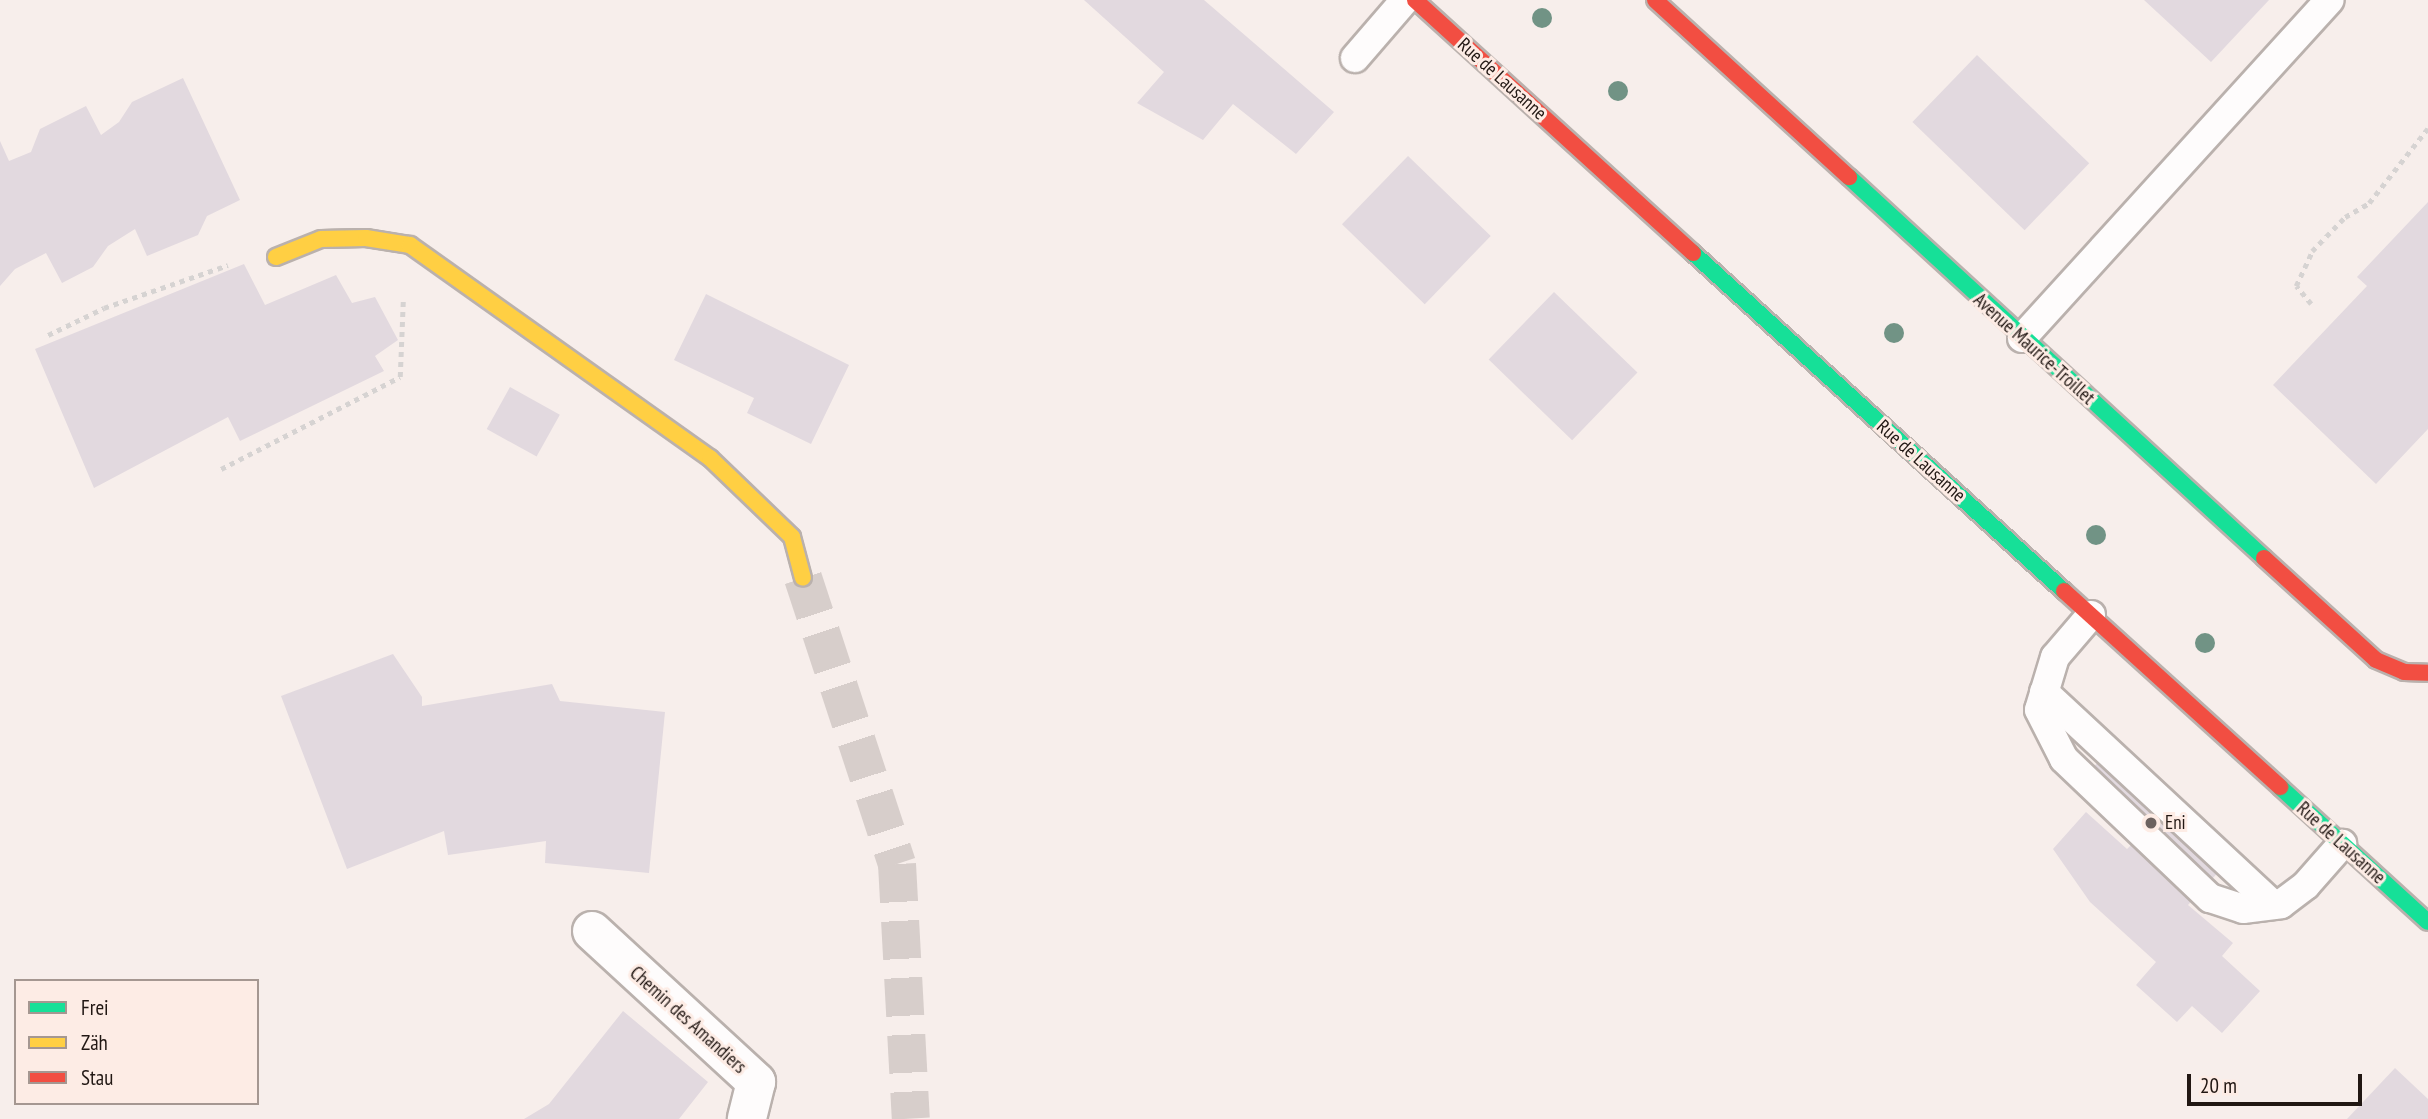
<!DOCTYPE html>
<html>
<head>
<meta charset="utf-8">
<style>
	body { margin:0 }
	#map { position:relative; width:2428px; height:1119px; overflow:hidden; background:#f7eeeb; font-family:"PT Sans Narrow",sans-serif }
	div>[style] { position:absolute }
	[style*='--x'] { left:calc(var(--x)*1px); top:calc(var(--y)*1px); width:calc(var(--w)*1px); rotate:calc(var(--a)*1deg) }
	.building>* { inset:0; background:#e2d9df; transform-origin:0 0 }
	.secondary-tunnel>* { height:38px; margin-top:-19px; transform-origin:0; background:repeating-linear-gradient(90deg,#d7cecb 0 38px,transparent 0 57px) }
	.path>* { height:4.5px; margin-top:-2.25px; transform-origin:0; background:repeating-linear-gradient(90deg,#d6d3d2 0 5px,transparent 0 10px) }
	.roads { filter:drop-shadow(2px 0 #bab1ad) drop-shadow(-2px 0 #bab1ad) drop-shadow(0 2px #bab1ad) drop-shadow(0 -2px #bab1ad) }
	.lane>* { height:28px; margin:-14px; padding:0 14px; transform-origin:14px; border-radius:14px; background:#fefcfc }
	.street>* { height:38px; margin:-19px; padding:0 19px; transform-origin:19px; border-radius:19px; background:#fefcfc }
	.fast>* { height:16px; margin:-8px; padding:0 8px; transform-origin:8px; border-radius:8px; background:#16e098 }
	.slow>* { height:16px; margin:-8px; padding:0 8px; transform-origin:8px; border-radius:8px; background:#ffcf43 }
	.jam>* { height:16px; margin:-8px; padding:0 8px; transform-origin:8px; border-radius:8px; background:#f24e42 }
	.trees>* { width:20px; height:20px; margin:-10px; border-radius:50%; background:#719385 }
	.dots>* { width:19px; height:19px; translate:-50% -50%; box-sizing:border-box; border:4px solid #fdece5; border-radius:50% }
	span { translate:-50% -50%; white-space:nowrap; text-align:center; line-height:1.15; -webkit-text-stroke:6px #fdece5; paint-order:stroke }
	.street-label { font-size:19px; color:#211713 }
	.poi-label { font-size:19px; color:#211713 }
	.left { translate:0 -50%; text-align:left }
	.legend { position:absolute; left:14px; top:979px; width:245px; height:126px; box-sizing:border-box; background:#fdece5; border:2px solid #a59791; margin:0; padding:9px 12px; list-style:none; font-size:21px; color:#211713 }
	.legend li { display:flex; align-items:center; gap:14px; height:35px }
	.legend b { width:35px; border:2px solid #a59791 }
	.scale { position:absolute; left:2187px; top:1074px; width:175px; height:32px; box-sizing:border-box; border:4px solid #211713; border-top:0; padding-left:9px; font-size:21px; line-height:24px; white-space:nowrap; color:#211713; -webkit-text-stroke:5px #fdece5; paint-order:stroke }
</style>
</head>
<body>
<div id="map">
	<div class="building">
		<i style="clip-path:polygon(1084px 0,1204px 0,1334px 112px,1296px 154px,1233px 104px,1203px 140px,1137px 103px,1164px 72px)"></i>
		<i style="clip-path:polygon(2144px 0,2269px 0,2211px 62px)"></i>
		<i style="left:1977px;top:55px;width:156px;height:93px;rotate:44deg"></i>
		<i style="clip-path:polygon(183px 78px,240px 200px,207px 216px,198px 235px,147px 256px,135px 229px,108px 246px,93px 267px,62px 283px,46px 253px,15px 269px,0 286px,0 141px,9px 161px,31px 152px,40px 129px,86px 106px,101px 135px,119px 122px,132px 102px)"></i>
		<i style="left:1408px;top:156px;width:115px;height:95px;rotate:44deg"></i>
		<i style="clip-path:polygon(2428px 202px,2428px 429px,2376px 484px,2273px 385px,2367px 286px,2357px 277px)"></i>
		<i style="clip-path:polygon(244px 264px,265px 305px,336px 275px,352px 303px,375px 297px,398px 340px,375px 356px,384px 371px,240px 441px,228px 417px,94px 488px,35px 349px)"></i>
		<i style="left:1554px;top:292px;width:116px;height:94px;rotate:44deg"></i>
		<i style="clip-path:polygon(706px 294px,849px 365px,811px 444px,747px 413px,754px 398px,674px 360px)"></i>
		<i style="left:510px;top:387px;width:57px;height:48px;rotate:29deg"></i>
		<i style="clip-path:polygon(393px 654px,422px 697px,422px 706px,552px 684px,560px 701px,665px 712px,649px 873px,545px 863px,546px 841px,448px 855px,444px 831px,347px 869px,281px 696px)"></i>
		<i style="clip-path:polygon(2116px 743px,2235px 854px,2188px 905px,2233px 943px,2222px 956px,2260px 991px,2222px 1033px,2192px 1006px,2177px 1022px,2136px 985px,2156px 962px,2090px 902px,2053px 849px,2086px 812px,2127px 849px,2132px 844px,2072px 790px)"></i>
		<i style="clip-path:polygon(623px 1011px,708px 1082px,679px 1119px,524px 1119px,549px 1104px)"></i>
		<i style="clip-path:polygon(2395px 1068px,2428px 1099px,2428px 1119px,2347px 1119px)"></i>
	</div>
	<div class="secondary-tunnel">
		<i style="--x:803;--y:578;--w:301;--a:71.8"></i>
		<i style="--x:897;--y:864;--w:255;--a:86.9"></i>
	</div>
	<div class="path">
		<i style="--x:2311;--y:304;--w:23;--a:-130"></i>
		<i style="--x:2296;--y:286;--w:38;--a:-65"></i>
		<i style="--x:2312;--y:251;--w:47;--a:-45.9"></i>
		<i style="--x:2345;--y:217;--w:28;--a:-30"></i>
		<i style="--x:2369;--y:203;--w:95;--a:-51.8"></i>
		<i style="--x:48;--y:335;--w:62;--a:-25.7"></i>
		<i style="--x:104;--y:308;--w:131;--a:-19.1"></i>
		<i style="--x:221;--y:469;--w:201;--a:-27.2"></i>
		<i style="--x:400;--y:377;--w:76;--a:-87.7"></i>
	</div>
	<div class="roads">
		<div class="lane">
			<i style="--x:1355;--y:58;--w:77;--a:-49.2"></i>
			<i style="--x:2022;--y:338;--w:457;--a:-47.7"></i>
			<i style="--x:2091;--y:615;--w:55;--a:130.6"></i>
			<i style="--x:2055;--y:657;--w:55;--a:106.8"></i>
			<i style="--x:2039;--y:710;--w:55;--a:63"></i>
			<i style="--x:2064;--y:759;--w:202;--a:43.6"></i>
			<i style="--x:2210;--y:898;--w:35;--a:18"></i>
			<i style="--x:2243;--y:909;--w:38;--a:-7"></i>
			<i style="--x:2281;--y:904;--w:31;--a:-37"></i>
			<i style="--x:2306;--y:885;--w:55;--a:-48.7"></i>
			<i style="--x:2044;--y:692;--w:313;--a:42.9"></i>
		</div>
		<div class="street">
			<i style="--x:592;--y:931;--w:223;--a:42.6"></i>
			<i style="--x:756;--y:1082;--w:38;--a:104"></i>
		</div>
		<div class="fast">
			<i style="--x:1849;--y:177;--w:563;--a:42.55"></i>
			<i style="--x:1693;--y:253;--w:502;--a:42.34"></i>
			<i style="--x:2280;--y:787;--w:200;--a:42.4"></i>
		</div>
		<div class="slow">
			<i style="--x:276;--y:257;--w:48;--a:-21.8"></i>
			<i style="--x:321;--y:239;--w:45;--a:-1.3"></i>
			<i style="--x:366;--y:238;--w:45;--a:9"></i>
			<i style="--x:410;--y:245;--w:368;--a:35.4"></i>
			<i style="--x:710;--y:458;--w:114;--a:43.9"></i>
			<i style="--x:792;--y:537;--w:42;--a:75"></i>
		</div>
		<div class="jam">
			<i style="--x:1415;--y:0;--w:376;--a:42.3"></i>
			<i style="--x:1655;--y:0;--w:263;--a:42.4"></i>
			<i style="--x:2264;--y:558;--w:151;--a:42.3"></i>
			<i style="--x:2376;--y:660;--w:30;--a:23"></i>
			<i style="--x:2404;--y:672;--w:24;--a:2"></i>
			<i style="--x:2064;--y:591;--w:292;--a:42.2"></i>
		</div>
	</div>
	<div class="trees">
		<i style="left:1542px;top:18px"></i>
		<i style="left:1618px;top:91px"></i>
		<i style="left:1894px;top:333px"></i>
		<i style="left:2096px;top:535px"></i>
		<i style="left:2205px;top:643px"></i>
	</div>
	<div class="dots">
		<i style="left:2151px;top:823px;background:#6c625f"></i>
	</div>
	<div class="street-label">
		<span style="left:1502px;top:79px;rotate:42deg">Rue de Lausanne</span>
		<span style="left:2034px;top:349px;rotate:42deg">Avenue Maurice-Troillet</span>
		<span style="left:1921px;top:461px;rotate:42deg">Rue de Lausanne</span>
		<span style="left:2341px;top:843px;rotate:42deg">Rue de Lausanne</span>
		<span style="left:688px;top:1020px;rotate:42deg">Chemin des Amandiers</span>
	</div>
	<div class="poi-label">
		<span class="left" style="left:2165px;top:823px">Eni</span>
	</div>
	<ul class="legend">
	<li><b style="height:9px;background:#16e098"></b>Frei</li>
	<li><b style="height:9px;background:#ffcf43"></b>Zäh</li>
	<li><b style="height:9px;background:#f24e42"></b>Stau</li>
	</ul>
	<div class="scale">20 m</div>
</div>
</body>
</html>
